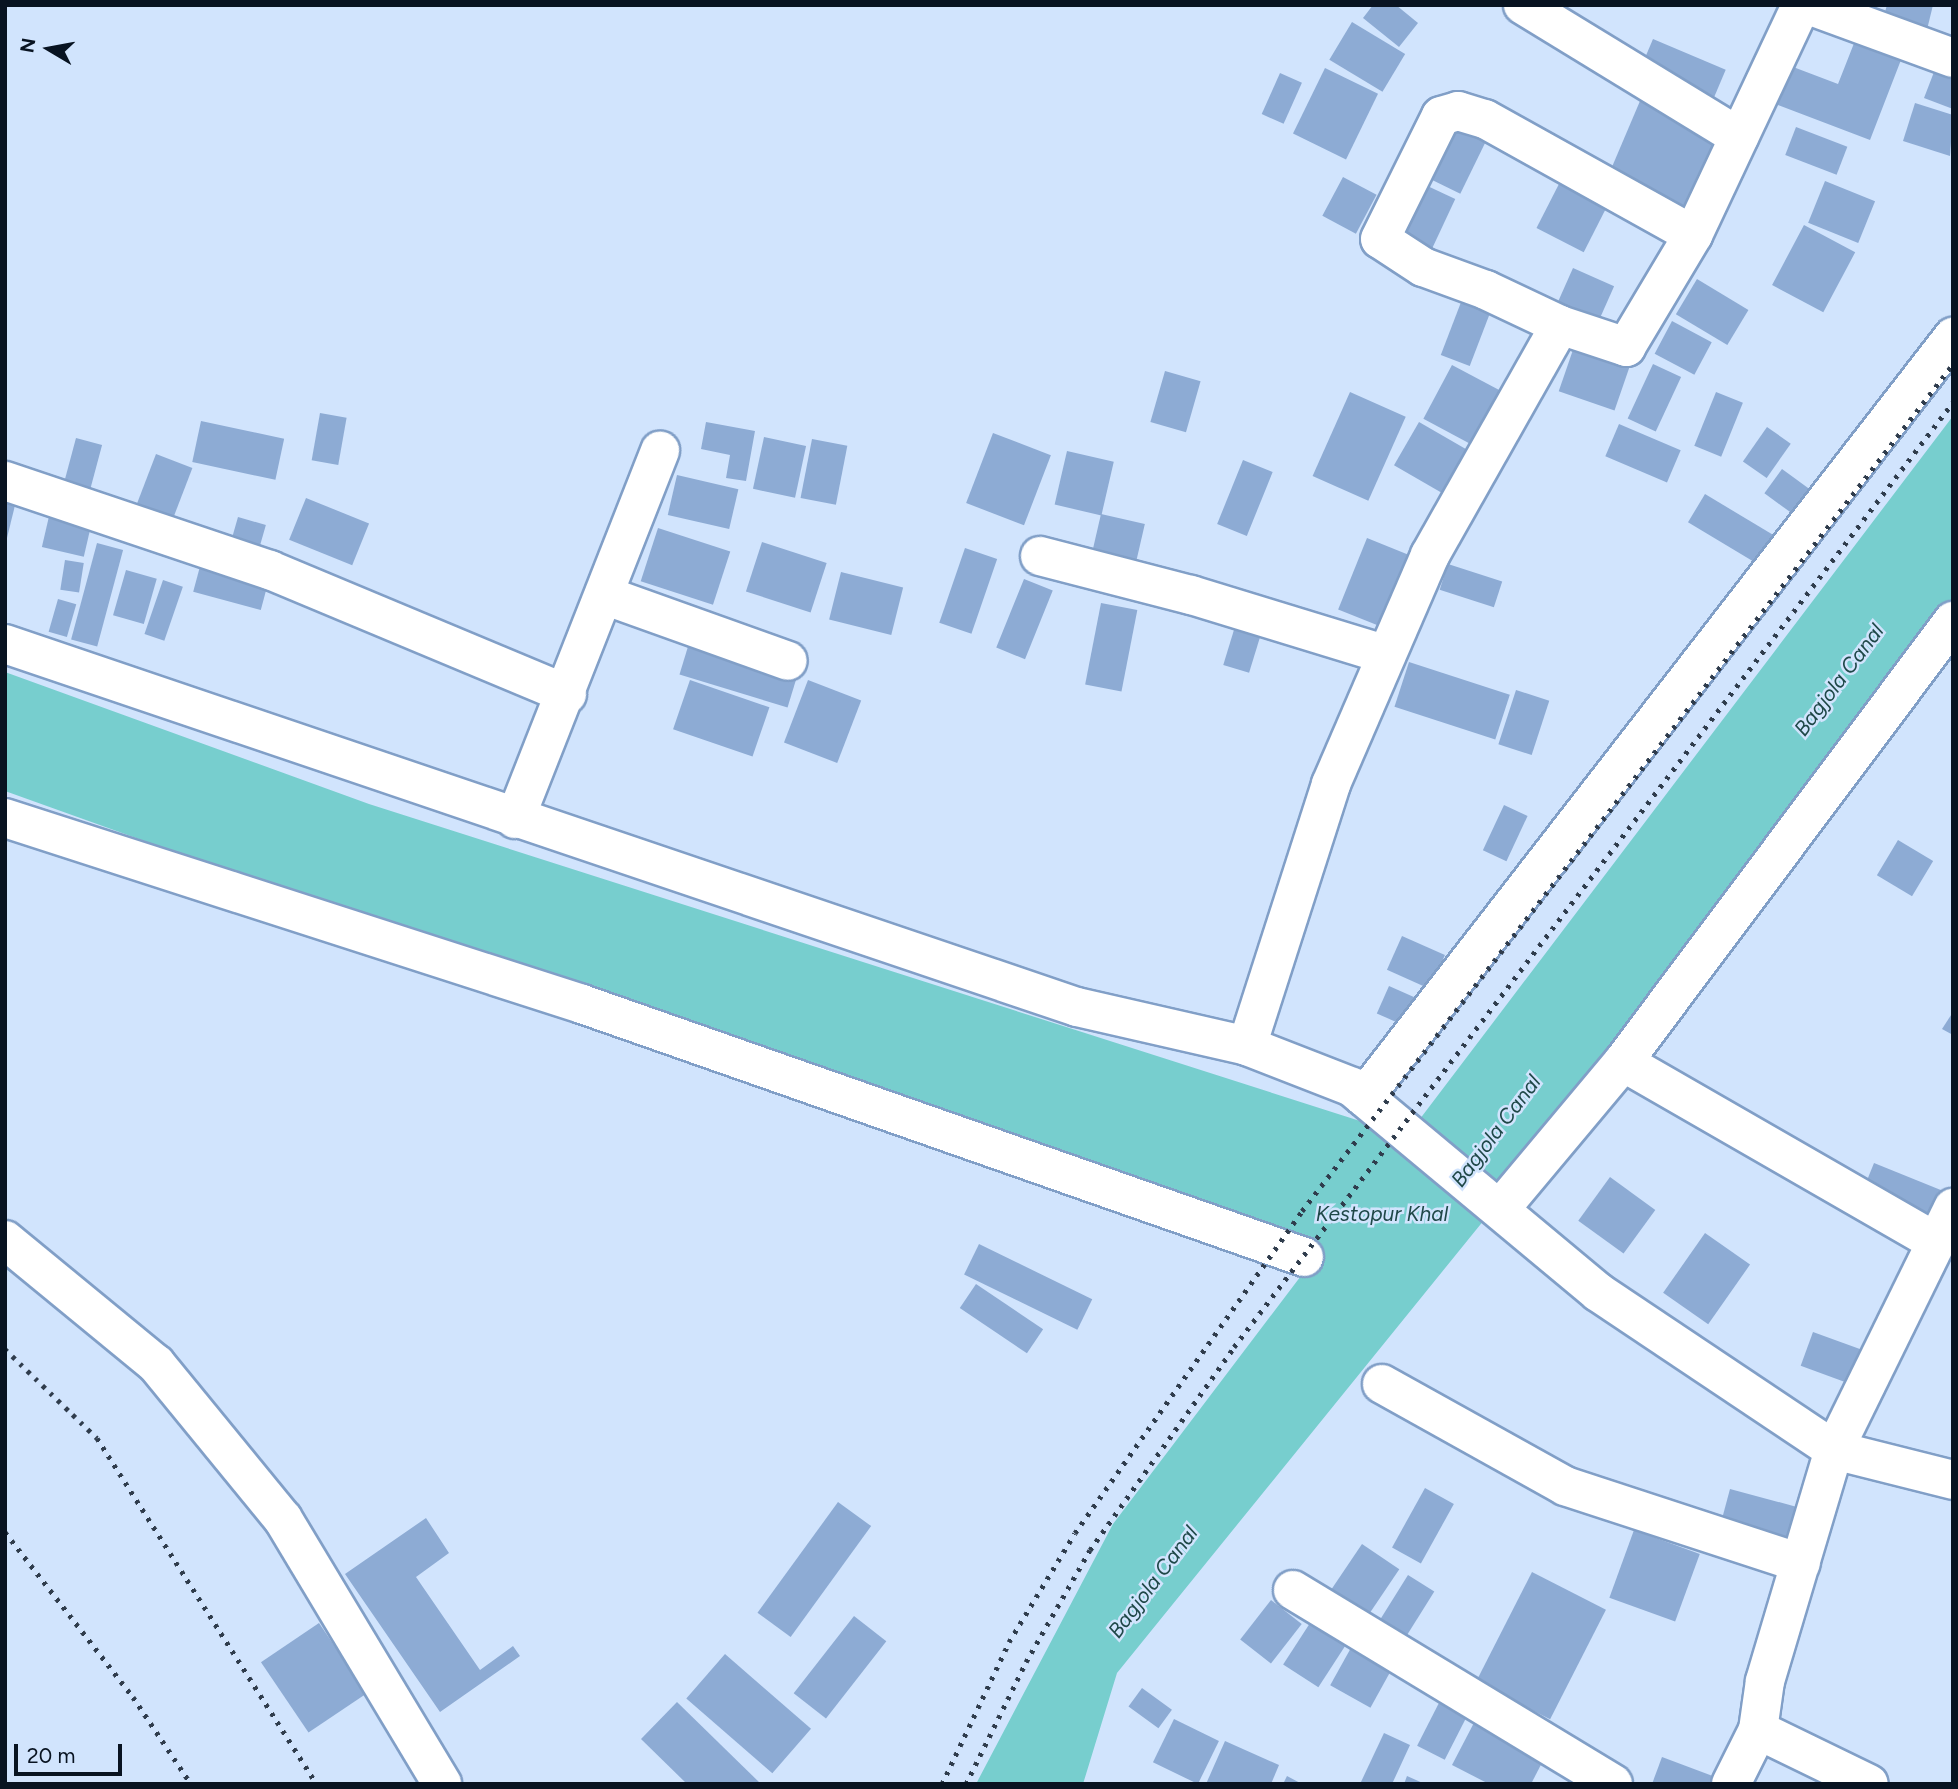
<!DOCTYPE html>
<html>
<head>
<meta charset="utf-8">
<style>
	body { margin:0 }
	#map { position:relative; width:1958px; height:1789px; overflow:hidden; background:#d1e4fd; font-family:Figtree,sans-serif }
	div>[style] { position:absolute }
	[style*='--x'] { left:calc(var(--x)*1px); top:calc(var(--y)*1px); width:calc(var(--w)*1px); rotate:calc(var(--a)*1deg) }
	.water>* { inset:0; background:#77cece }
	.building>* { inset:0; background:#8dabd4; transform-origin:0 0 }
	.roads { filter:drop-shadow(2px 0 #819fc7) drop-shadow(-2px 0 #819fc7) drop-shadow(0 2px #819fc7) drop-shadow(0 -2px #819fc7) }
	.minor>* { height:38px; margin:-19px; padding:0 19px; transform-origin:19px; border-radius:19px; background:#fff }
	.rail>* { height:5px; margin-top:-2.5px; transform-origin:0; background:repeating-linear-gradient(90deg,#2f3c4c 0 3.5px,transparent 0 10.5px) }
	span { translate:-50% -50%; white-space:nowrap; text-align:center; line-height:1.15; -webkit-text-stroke:5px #d1e4fd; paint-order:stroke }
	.water-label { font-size:21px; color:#1f4848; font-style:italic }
	.frame { position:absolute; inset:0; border:7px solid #081321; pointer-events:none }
	.north { position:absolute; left:14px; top:14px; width:70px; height:70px; -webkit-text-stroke:5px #d1e4fd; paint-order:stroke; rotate:280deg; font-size:19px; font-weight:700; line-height:28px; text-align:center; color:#081321 }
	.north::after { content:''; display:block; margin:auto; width:24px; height:32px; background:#081321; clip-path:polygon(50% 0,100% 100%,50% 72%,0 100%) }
	.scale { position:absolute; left:14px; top:1744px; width:108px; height:32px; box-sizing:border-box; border:4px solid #081321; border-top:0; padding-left:9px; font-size:21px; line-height:24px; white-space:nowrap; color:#081321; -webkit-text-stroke:5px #d1e4fd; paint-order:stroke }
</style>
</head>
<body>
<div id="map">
	<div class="water">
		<i style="clip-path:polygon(1953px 416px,1953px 600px,1591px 1088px,1117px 1673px,1083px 1784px,976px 1784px,1113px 1524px,1313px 1260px,5px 791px,5px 672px,369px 804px,1407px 1136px)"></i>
	</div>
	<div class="building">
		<i style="clip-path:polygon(1373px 5px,1396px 5px,1418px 23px,1399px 47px,1363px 18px)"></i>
		<i style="clip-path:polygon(1887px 5px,1933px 5px,1924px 42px,1881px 26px)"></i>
		<i style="left:1352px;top:22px;width:62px;height:44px;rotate:31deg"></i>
		<i style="clip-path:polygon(1860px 28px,1906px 47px,1870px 140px,1765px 100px,1780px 62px,1838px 84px)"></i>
		<i style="left:1653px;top:39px;width:79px;height:36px;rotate:23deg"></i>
		<i style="clip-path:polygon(1939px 59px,1953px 64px,1953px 109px,1924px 98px)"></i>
		<i style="left:1325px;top:68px;width:59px;height:73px;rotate:26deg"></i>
		<i style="left:1280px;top:73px;width:24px;height:45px;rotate:24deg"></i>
		<i style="left:1640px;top:101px;width:86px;height:90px;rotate:23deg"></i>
		<i style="clip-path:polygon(1915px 103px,1953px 115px,1950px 156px,1903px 141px)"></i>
		<i style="left:1447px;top:116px;width:46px;height:64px;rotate:26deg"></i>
		<i style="left:1796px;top:127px;width:55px;height:30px;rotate:21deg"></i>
		<i style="left:1343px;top:177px;width:38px;height:44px;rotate:28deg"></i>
		<i style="left:1561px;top:180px;width:53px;height:54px;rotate:27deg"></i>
		<i style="left:1825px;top:181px;width:54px;height:45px;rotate:22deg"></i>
		<i style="left:1419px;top:182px;width:40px;height:60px;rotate:25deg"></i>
		<i style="left:1804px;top:225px;width:58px;height:68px;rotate:28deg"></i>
		<i style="left:1573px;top:268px;width:45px;height:39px;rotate:24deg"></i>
		<i style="left:1697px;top:279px;width:60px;height:41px;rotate:31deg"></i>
		<i style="left:1463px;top:297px;width:31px;height:62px;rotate:21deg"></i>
		<i style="left:1672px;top:321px;width:45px;height:37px;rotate:28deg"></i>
		<i style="left:1575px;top:344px;width:59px;height:50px;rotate:19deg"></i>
		<i style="left:1653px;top:364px;width:31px;height:60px;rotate:25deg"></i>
		<i style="left:1452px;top:365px;width:55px;height:61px;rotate:28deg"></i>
		<i style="left:1165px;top:371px;width:37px;height:53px;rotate:16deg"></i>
		<i style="left:1350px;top:392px;width:61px;height:92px;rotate:24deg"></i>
		<i style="left:1716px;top:392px;width:29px;height:58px;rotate:22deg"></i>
		<i style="left:320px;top:413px;width:27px;height:48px;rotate:10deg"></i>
		<i style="left:201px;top:421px;width:85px;height:42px;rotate:12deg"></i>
		<i style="clip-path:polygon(706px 422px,755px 431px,746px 481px,726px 478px,730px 455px,701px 449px)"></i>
		<i style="left:1419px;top:422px;width:59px;height:50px;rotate:30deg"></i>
		<i style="left:1619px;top:424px;width:67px;height:35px;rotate:23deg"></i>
		<i style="left:1767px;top:427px;width:29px;height:42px;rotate:35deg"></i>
		<i style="left:993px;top:433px;width:62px;height:75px;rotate:21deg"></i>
		<i style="left:764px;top:437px;width:43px;height:53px;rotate:12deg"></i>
		<i style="left:76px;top:438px;width:27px;height:46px;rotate:15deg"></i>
		<i style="left:812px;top:439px;width:36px;height:60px;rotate:11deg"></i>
		<i style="left:1067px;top:451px;width:48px;height:55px;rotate:13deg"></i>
		<i style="left:156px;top:454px;width:39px;height:54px;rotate:21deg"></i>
		<i style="left:1243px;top:460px;width:32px;height:69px;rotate:22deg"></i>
		<i style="left:1782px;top:469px;width:42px;height:30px;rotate:36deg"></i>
		<i style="left:677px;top:475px;width:63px;height:41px;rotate:13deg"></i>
		<i style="clip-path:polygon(5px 485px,19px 489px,6px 542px,5px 542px)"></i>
		<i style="left:1705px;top:494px;width:87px;height:33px;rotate:31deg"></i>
		<i style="left:306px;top:498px;width:68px;height:45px;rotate:22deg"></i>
		<i style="left:50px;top:512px;width:43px;height:36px;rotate:13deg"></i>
		<i style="left:1101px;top:514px;width:45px;height:50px;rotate:13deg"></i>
		<i style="left:238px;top:517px;width:29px;height:33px;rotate:16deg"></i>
		<i style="left:658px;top:528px;width:76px;height:56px;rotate:18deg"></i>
		<i style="left:1367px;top:538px;width:54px;height:77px;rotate:22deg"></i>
		<i style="left:762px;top:542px;width:68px;height:52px;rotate:18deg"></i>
		<i style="left:97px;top:543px;width:27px;height:100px;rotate:15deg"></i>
		<i style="left:965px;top:548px;width:34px;height:79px;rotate:19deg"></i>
		<i style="left:202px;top:559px;width:70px;height:34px;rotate:15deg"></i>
		<i style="left:65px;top:560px;width:19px;height:30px;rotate:9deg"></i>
		<i style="left:1448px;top:564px;width:57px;height:27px;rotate:18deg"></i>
		<i style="left:126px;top:570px;width:32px;height:47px;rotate:16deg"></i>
		<i style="left:841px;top:572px;width:64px;height:49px;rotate:14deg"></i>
		<i style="left:1024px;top:579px;width:31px;height:74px;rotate:22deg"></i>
		<i style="left:163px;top:580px;width:21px;height:57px;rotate:19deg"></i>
		<i style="left:58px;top:599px;width:19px;height:34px;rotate:16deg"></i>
		<i style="left:1101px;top:603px;width:37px;height:83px;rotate:11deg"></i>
		<i style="left:1237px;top:620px;width:27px;height:47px;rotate:17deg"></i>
		<i style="left:690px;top:640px;width:113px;height:36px;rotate:17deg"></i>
		<i style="left:1409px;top:662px;width:106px;height:47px;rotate:18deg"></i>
		<i style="left:690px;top:680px;width:84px;height:52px;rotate:19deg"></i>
		<i style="left:808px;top:680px;width:57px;height:67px;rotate:21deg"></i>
		<i style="left:1516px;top:690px;width:35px;height:57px;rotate:18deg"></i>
		<i style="left:1504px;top:805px;width:26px;height:50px;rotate:25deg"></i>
		<i style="left:1898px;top:840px;width:41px;height:41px;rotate:31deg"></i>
		<i style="left:1402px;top:936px;width:47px;height:37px;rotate:24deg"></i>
		<i style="left:1389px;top:986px;width:34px;height:30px;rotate:24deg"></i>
		<i style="clip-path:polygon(1953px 1012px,1953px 1035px,1942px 1029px)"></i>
		<i style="left:1874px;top:1163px;width:82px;height:35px;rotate:22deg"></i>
		<i style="left:1610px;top:1177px;width:56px;height:54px;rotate:36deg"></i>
		<i style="left:1705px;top:1233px;width:55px;height:73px;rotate:35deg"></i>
		<i style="left:979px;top:1244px;width:126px;height:34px;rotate:26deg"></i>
		<i style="left:976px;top:1284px;width:81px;height:29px;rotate:34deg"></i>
		<i style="left:1813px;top:1332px;width:63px;height:36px;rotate:20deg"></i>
		<i style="left:1425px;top:1488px;width:33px;height:68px;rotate:29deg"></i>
		<i style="left:1730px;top:1489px;width:73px;height:39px;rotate:15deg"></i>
		<i style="left:838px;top:1502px;width:41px;height:137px;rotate:36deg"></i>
		<i style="clip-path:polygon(426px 1518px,449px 1553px,416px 1577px,480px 1670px,513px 1646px,520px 1656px,440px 1712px,345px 1574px)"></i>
		<i style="left:1634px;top:1530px;width:70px;height:72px;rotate:20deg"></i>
		<i style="left:1362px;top:1544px;width:45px;height:60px;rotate:34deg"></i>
		<i style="left:1532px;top:1572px;width:83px;height:123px;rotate:27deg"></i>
		<i style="left:1408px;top:1575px;width:31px;height:64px;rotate:32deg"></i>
		<i style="left:1271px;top:1600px;width:39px;height:50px;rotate:38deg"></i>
		<i style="left:854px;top:1616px;width:41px;height:98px;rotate:38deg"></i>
		<i style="left:1312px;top:1620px;width:42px;height:53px;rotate:33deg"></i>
		<i style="left:319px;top:1623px;width:85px;height:70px;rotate:56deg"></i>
		<i style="left:1352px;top:1646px;width:46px;height:45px;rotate:29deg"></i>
		<i style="left:725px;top:1654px;width:114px;height:59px;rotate:41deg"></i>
		<i style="left:1142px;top:1688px;width:37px;height:23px;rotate:36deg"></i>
		<i style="left:1443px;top:1695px;width:31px;height:57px;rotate:27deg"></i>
		<i style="clip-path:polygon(677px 1702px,761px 1784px,687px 1784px,641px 1739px)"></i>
		<i style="clip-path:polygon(1477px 1717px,1547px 1753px,1531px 1784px,1489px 1784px,1452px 1765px)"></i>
		<i style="left:1174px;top:1719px;width:50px;height:48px;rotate:26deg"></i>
		<i style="clip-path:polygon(1384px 1733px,1410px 1745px,1392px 1784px,1360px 1784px)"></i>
		<i style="clip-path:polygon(1225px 1741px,1279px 1765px,1271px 1784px,1206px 1784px)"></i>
		<i style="clip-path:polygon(1662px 1757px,1718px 1778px,1716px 1784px,1652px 1784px)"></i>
		<i style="clip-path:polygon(1287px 1776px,1302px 1784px,1283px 1784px)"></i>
		<i style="clip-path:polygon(1407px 1776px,1425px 1784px,1404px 1784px)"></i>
	</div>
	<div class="roads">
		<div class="minor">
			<i style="--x:1523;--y:5;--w:253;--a:31.4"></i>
			<i style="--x:1808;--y:5;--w:154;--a:20.1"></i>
			<i style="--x:1560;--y:325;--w:82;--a:-154.7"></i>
			<i style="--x:1486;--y:290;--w:67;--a:-159.9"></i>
			<i style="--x:1423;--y:267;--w:51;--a:-146.9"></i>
			<i style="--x:1380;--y:239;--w:137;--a:-63.6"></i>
			<i style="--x:1441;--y:116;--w:18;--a:-16"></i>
			<i style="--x:1458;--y:111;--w:28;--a:17"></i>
			<i style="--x:1485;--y:119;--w:238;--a:29.1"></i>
			<i style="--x:5;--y:481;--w:280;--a:18.6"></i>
			<i style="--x:270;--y:570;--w:322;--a:22.7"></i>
			<i style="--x:1040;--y:556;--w:156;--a:14.5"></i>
			<i style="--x:1191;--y:595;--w:202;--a:17"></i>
			<i style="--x:604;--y:595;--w:195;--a:19.7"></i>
			<i style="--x:5;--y:644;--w:1132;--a:18.71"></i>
			<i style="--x:1077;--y:1007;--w:174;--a:12.9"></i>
			<i style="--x:1247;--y:1046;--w:113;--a:21.3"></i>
			<i style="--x:1352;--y:1087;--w:320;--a:39.8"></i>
			<i style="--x:1598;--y:1292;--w:284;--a:33.8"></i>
			<i style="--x:1834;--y:1450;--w:123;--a:14.1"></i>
			<i style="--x:5;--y:818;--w:606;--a:17.87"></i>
			<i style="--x:582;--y:1004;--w:765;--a:19.31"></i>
			<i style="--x:515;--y:819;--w:396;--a:-68.5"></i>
			<i style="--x:1247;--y:1046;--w:275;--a:-72.2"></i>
			<i style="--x:1331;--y:784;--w:249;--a:-66.6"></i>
			<i style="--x:1430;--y:555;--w:264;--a:-60.5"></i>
			<i style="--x:1560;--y:325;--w:70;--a:18.4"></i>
			<i style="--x:1626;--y:347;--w:131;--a:-59.1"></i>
			<i style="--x:1693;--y:235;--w:254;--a:-64.8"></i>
			<i style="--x:1364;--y:1097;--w:962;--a:-52.22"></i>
			<i style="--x:1500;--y:1209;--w:192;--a:-50.1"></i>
			<i style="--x:5;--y:1240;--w:195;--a:39.4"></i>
			<i style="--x:156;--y:1364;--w:200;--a:50.7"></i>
			<i style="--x:283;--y:1519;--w:309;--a:59"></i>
			<i style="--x:1936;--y:1242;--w:361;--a:-150.1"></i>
			<i style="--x:1623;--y:1062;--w:551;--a:-53.19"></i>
			<i style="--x:1382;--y:1384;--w:210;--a:29.1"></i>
			<i style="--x:1565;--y:1486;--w:248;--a:18.1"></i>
			<i style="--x:1293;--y:1590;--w:374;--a:31.2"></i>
			<i style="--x:1758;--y:1730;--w:123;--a:25.9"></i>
			<i style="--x:1731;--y:1784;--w:60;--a:-63.4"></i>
			<i style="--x:1758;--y:1730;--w:49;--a:-81.9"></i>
			<i style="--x:1765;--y:1681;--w:241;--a:-73.4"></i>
			<i style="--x:1834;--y:1450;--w:270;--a:-63.8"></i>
		</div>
	</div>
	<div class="rail">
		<i style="--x:5;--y:1349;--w:128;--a:44.1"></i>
		<i style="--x:97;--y:1438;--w:410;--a:57.6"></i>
		<i style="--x:5;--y:1532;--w:209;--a:52.2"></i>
		<i style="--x:133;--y:1697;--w:105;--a:56.3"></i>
		<i style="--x:942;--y:1784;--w:157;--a:-64.7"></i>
		<i style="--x:1009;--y:1642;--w:127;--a:-58.8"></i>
		<i style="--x:1075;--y:1533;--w:394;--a:-54.8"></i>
		<i style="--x:1302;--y:1211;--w:1068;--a:-52.45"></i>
		<i style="--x:966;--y:1784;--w:136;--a:-63.8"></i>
		<i style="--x:1026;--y:1662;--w:129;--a:-60.3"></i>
		<i style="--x:1090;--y:1550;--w:249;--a:-54.6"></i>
		<i style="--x:1234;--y:1347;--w:1187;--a:-52.73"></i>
	</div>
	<div class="water-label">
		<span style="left:1839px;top:680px;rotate:-53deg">Bagjola Canal</span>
		<span style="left:1496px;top:1131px;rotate:-53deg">Bagjola Canal</span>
		<span style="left:1382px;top:1214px">Kestopur Khal</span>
		<span style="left:1153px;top:1582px;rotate:-53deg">Bagjola Canal</span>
	</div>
	<div class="frame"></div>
	<div class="north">N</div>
	<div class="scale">20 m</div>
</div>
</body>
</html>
